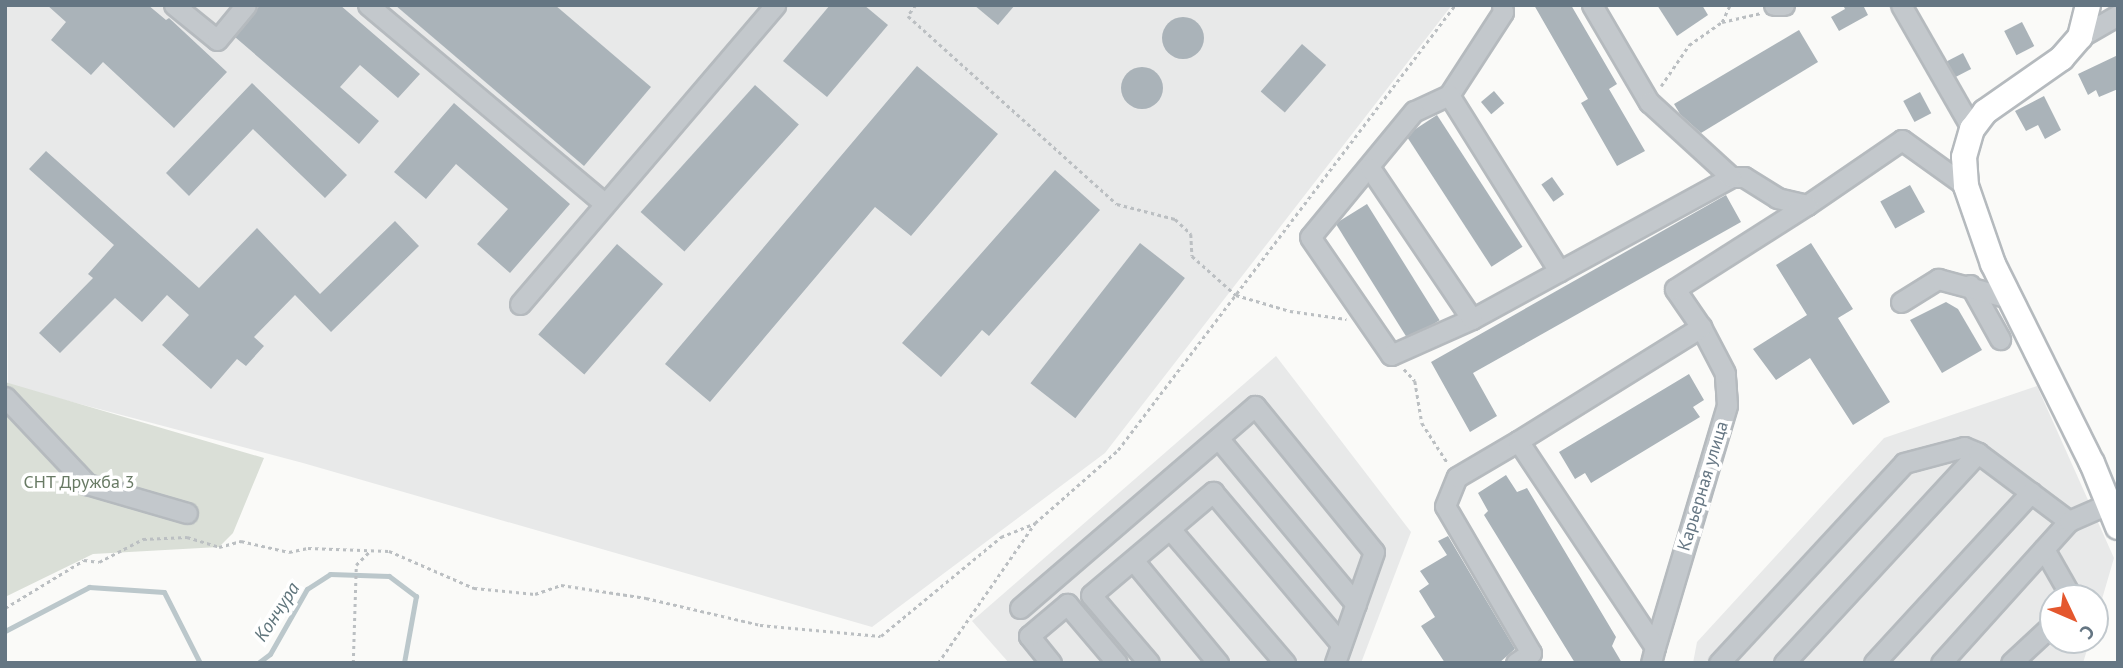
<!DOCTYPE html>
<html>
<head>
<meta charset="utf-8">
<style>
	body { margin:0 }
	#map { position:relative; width:2123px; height:668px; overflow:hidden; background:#fafaf8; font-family:"PT Sans",sans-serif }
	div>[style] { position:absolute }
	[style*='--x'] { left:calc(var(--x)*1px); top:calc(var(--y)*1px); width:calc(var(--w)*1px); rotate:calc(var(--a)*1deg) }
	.built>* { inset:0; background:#e8e9e9 }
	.green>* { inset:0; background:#dadfd7 }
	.stream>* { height:5px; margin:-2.5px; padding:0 2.5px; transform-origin:2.5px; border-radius:2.5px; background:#bbc7cb }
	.building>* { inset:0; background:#aab3b9; transform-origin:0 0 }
	.round { border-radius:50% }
	.path>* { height:2.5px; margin-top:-1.25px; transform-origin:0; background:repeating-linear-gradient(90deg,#bbbfc2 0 3.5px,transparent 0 7px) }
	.roads { filter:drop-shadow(2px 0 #b5babe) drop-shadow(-2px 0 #b5babe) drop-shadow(0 2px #b5babe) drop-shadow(0 -2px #b5babe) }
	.minor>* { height:19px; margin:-9.5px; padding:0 9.5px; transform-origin:9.5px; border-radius:9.5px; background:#c3c8cc }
	.major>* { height:24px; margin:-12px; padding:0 12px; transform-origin:12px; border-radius:12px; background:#fff }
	span { translate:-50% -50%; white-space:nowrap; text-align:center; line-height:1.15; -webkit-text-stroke:7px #fff; paint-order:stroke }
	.park-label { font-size:18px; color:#687a64 }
	.street-label { font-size:18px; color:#657683 }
	.water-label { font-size:19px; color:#60757c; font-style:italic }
	.frame { position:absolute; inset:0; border:7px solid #657683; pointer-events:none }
	.north { position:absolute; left:2039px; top:584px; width:70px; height:70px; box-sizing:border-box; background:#fff; border:2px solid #c1c8cd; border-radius:50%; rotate:134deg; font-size:19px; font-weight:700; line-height:28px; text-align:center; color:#657683 }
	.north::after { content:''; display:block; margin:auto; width:24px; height:32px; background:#e4572e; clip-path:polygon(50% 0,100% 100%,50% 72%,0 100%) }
</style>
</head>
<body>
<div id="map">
	<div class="built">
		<i style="clip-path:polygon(5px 5px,1452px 5px,1105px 453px,872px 627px,303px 463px,8px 385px)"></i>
		<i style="clip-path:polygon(1276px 356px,1411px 532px,1361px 663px,1009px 663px,972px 621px)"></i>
		<i style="clip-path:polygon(2037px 386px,2114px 558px,2095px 623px,2095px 598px,2053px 598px,2053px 640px,2090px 640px,2083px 663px,1693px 663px,1697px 642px,1884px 438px)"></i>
	</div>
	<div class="green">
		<i style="clip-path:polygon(5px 382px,264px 458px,233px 533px,219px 547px,93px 554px,5px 597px)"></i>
	</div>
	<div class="stream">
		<i style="--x:5;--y:631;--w:95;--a:-27.6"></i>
		<i style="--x:89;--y:587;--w:75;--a:3.8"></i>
		<i style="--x:164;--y:592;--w:80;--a:63.1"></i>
		<i style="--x:258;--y:663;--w:15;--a:-37"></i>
		<i style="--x:270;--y:654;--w:75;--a:-60.4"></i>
		<i style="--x:307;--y:589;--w:27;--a:-33"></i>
		<i style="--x:330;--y:574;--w:59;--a:1.9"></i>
		<i style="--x:389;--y:576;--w:34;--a:37"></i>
		<i style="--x:416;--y:596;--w:68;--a:100.2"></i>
	</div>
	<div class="building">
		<i style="clip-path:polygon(47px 5px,148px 5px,166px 20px,169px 18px,227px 72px,174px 128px,103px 62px,91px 75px,51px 40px,66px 22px)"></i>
		<i style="clip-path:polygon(260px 5px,340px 5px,420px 74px,398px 98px,360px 65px,340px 87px,379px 121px,359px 144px,235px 37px)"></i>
		<i style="clip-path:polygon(395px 5px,555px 5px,651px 87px,584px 166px)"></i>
		<i style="clip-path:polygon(830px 5px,864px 5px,888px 25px,827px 97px,783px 61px)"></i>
		<i style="clip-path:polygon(974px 5px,1015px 5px,998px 25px)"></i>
		<i style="clip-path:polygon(1534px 5px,1571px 5px,1617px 84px,1609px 89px,1645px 151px,1617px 166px,1581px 103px,1588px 99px)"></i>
		<i style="clip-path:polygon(1657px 5px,1702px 5px,1708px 15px,1677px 36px)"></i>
		<i style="clip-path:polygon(1843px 5px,1863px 5px,1868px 15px,1839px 31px,1831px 17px,1845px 9px)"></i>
		<i class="round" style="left:1162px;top:17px;width:42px;height:42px"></i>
		<i style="left:2022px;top:22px;width:27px;height:20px;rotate:63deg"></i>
		<i style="clip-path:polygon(1799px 30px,1818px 62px,1701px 133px,1680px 114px,1674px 104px)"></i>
		<i style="left:1302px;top:44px;width:32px;height:63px;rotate:41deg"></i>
		<i style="left:1963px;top:53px;width:18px;height:18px;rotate:63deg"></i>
		<i style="clip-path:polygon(2118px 55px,2118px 89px,2099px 97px,2096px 90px,2088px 95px,2078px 74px)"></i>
		<i style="clip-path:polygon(917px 66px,998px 134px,911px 236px,875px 207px,710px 402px,665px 364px)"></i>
		<i class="round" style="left:1121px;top:67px;width:42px;height:42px"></i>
		<i style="clip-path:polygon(252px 83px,347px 175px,325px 198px,253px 129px,189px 196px,166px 173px)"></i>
		<i style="left:755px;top:85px;width:59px;height:171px;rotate:42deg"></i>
		<i style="left:1494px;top:91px;width:16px;height:17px;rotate:50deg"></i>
		<i style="left:1920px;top:92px;width:24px;height:19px;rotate:62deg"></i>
		<i style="clip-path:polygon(2044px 96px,2061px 130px,2045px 139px,2038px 125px,2026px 131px,2015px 111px)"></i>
		<i style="clip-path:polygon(454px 103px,570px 204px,510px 273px,477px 244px,508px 209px,456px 164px,426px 199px,394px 172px)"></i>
		<i style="left:1437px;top:115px;width:157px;height:37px;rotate:57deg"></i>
		<i style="clip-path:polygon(46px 151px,199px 288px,257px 228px,320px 294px,395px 221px,419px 246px,331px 332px,295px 295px,254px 337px,264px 346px,246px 366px,237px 359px,211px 389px,162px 345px,189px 315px,167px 295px,142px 322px,115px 298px,60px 353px,39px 333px,93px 278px,88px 274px,114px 245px,29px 169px)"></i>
		<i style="clip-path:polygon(1055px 170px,1100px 210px,989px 336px,982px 330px,941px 377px,902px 343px)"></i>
		<i style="left:1552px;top:177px;width:21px;height:13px;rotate:55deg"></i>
		<i style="left:1910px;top:185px;width:31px;height:34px;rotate:61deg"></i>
		<i style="clip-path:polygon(1726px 195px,1741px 222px,1473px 373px,1497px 416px,1470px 432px,1431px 362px)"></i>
		<i style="left:1367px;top:204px;width:137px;height:37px;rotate:58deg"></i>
		<i style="left:1140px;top:243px;width:57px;height:178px;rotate:38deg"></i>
		<i style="clip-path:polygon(1811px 243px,1853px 309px,1838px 318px,1890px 402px,1853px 425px,1810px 358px,1776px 380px,1753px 349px,1807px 315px,1776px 265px)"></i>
		<i style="left:617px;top:244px;width:61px;height:120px;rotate:41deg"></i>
		<i style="clip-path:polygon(1946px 302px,1958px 309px,1982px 350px,1942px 373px,1910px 320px)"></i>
		<i style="clip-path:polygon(1689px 374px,1704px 400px,1693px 407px,1700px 417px,1591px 483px,1585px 473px,1575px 479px,1559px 452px)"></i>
		<i style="clip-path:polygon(1506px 475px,1517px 492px,1527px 488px,1616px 637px,1612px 646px,1622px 663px,1575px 663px,1484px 515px,1488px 511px,1478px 493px)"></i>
		<i style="clip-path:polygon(1448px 536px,1515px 649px,1499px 663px,1445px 663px,1421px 626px,1435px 617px,1419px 591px,1429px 584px,1420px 571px,1447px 555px,1438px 541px)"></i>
	</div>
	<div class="path">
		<i style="--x:916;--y:5;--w:14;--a:126"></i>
		<i style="--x:908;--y:16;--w:281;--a:42"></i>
		<i style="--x:1117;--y:204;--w:60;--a:14.5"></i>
		<i style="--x:1175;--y:219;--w:22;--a:43"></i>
		<i style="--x:1191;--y:234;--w:22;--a:87"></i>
		<i style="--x:1192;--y:256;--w:59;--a:41.6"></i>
		<i style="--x:1236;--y:295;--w:56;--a:16.5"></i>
		<i style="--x:1290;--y:311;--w:57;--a:8.1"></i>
		<i style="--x:1722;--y:22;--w:39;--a:-13"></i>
		<i style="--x:1661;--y:86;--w:50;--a:-55.7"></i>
		<i style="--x:1689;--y:45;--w:40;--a:-34.9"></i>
		<i style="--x:1722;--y:22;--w:19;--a:-65"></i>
		<i style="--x:1404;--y:369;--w:16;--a:47"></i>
		<i style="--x:1415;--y:381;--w:43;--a:80.5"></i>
		<i style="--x:1422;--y:423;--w:46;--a:57.3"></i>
		<i style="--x:5;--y:608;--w:92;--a:-31.3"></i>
		<i style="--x:84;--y:560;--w:15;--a:8"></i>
		<i style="--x:99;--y:562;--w:50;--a:-27.6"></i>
		<i style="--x:143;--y:539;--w:44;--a:-2.6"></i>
		<i style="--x:187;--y:537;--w:34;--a:17"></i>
		<i style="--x:219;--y:547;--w:23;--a:-15"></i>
		<i style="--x:241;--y:541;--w:49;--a:12.9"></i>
		<i style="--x:289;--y:552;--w:19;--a:-12"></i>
		<i style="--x:308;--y:548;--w:81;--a:2.1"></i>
		<i style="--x:389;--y:551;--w:93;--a:23.5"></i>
		<i style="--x:474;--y:588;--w:61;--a:5.6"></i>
		<i style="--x:535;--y:594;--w:28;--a:-19"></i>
		<i style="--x:561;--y:585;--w:86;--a:8.7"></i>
		<i style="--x:646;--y:598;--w:117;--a:13.3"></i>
		<i style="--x:760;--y:625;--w:121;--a:5.2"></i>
		<i style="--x:881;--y:636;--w:156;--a:-39.5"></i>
		<i style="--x:1001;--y:537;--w:37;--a:-22"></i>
		<i style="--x:353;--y:663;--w:98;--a:-88.2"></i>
		<i style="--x:356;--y:565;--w:21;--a:-45"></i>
		<i style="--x:938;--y:663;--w:170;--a:-55.3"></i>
		<i style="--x:1035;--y:523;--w:111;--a:-41.3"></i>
		<i style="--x:1118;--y:450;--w:558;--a:-52.86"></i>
	</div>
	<div class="roads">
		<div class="minor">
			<i style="--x:174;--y:5;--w:55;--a:39.1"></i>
			<i style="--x:217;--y:40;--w:45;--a:-50.4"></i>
			<i style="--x:368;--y:5;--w:309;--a:40"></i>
			<i style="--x:1502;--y:5;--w:7;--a:82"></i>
			<i style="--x:1503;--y:12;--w:99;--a:123"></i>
			<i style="--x:1449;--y:95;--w:38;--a:155"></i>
			<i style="--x:1414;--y:111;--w:163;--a:129.5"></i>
			<i style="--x:1310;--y:237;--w:143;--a:55.5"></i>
			<i style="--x:1391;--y:355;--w:89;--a:-24"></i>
			<i style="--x:1472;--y:319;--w:295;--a:-28.7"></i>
			<i style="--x:1731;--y:177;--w:13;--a:0"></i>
			<i style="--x:1744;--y:177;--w:39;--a:32"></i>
			<i style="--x:1777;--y:198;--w:31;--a:13"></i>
			<i style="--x:1807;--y:205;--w:115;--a:-34.4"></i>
			<i style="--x:1902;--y:140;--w:79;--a:35.7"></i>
			<i style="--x:1592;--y:5;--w:113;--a:59.6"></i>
			<i style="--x:1649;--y:102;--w:111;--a:42.4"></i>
			<i style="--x:1774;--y:5;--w:10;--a:0"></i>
			<i style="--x:1901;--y:5;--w:143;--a:60.2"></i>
			<i style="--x:2080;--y:37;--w:44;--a:-30.1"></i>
			<i style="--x:1449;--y:95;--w:208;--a:58"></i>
			<i style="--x:1370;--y:168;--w:182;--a:56"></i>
			<i style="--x:1970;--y:285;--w:62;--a:60.9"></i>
			<i style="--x:1901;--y:302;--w:44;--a:-31.9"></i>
			<i style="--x:1938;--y:279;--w:73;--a:15"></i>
			<i style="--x:520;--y:304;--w:393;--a:-49.5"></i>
			<i style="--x:5;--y:397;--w:120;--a:46.7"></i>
			<i style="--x:87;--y:484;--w:104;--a:16.2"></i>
			<i style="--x:1218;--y:438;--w:216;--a:50.3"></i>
			<i style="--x:1170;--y:529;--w:177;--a:49.4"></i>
			<i style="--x:2044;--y:549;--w:56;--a:60.3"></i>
			<i style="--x:1133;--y:560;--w:134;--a:50.5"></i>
			<i style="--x:1020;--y:608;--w:310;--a:-40.7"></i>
			<i style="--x:1255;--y:406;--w:188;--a:50.8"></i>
			<i style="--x:1374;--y:552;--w:118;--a:109.4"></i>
			<i style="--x:1655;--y:647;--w:252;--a:-73.4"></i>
			<i style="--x:1727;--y:405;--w:32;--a:-94"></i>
			<i style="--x:1725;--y:373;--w:52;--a:-117.6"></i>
			<i style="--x:1051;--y:663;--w:35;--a:-129"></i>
			<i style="--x:1029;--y:636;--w:50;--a:-40.1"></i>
			<i style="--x:1067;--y:604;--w:77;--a:49.7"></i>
			<i style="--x:1149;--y:663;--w:89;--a:-130.5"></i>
			<i style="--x:1091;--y:595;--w:160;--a:-40.2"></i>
			<i style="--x:1213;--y:492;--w:199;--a:49.9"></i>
			<i style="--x:1516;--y:663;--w:18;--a:-34"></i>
			<i style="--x:1531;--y:653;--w:170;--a:-120.3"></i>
			<i style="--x:1445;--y:506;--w:31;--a:-68"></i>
			<i style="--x:1457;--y:477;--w:71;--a:-30.5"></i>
			<i style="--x:1651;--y:663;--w:16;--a:-76"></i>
			<i style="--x:1655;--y:647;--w:247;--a:-123.6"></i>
			<i style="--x:1518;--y:441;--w:216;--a:-31.9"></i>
			<i style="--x:1701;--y:327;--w:46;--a:-124.4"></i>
			<i style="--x:1675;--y:289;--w:156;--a:-32.5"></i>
			<i style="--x:1719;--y:663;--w:272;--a:-47.2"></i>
			<i style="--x:1904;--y:463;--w:62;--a:-14.9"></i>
			<i style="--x:1964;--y:447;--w:15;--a:23"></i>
			<i style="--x:1784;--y:663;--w:286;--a:-47.3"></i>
			<i style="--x:1978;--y:453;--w:114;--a:36.8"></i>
			<i style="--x:1874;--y:663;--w:232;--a:-47.4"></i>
			<i style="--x:1941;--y:663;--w:191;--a:-48"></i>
			<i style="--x:2069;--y:521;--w:43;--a:-23.6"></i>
			<i style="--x:2011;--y:663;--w:57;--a:-42.9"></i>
		</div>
		<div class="major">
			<i style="--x:2088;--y:5;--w:33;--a:104"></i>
			<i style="--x:2080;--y:37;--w:28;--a:131"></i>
			<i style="--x:2062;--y:58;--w:94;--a:145"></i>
			<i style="--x:1985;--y:112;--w:21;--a:127"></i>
			<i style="--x:1972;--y:129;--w:29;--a:106"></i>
			<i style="--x:1964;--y:157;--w:29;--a:86"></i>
			<i style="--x:1966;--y:186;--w:83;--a:70.9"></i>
			<i style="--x:1993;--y:264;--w:222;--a:63.6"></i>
			<i style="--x:2092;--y:463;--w:69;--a:67.9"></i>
		</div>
	</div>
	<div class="park-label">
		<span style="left:79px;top:482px">СНТ Дружба 3</span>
	</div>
	<div class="street-label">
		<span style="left:1703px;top:486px;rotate:-73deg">Карьерная улица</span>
	</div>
	<div class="water-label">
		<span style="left:277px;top:612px;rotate:-57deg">Кончура</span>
	</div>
	<div class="frame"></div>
	<div class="north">С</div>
</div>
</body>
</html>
